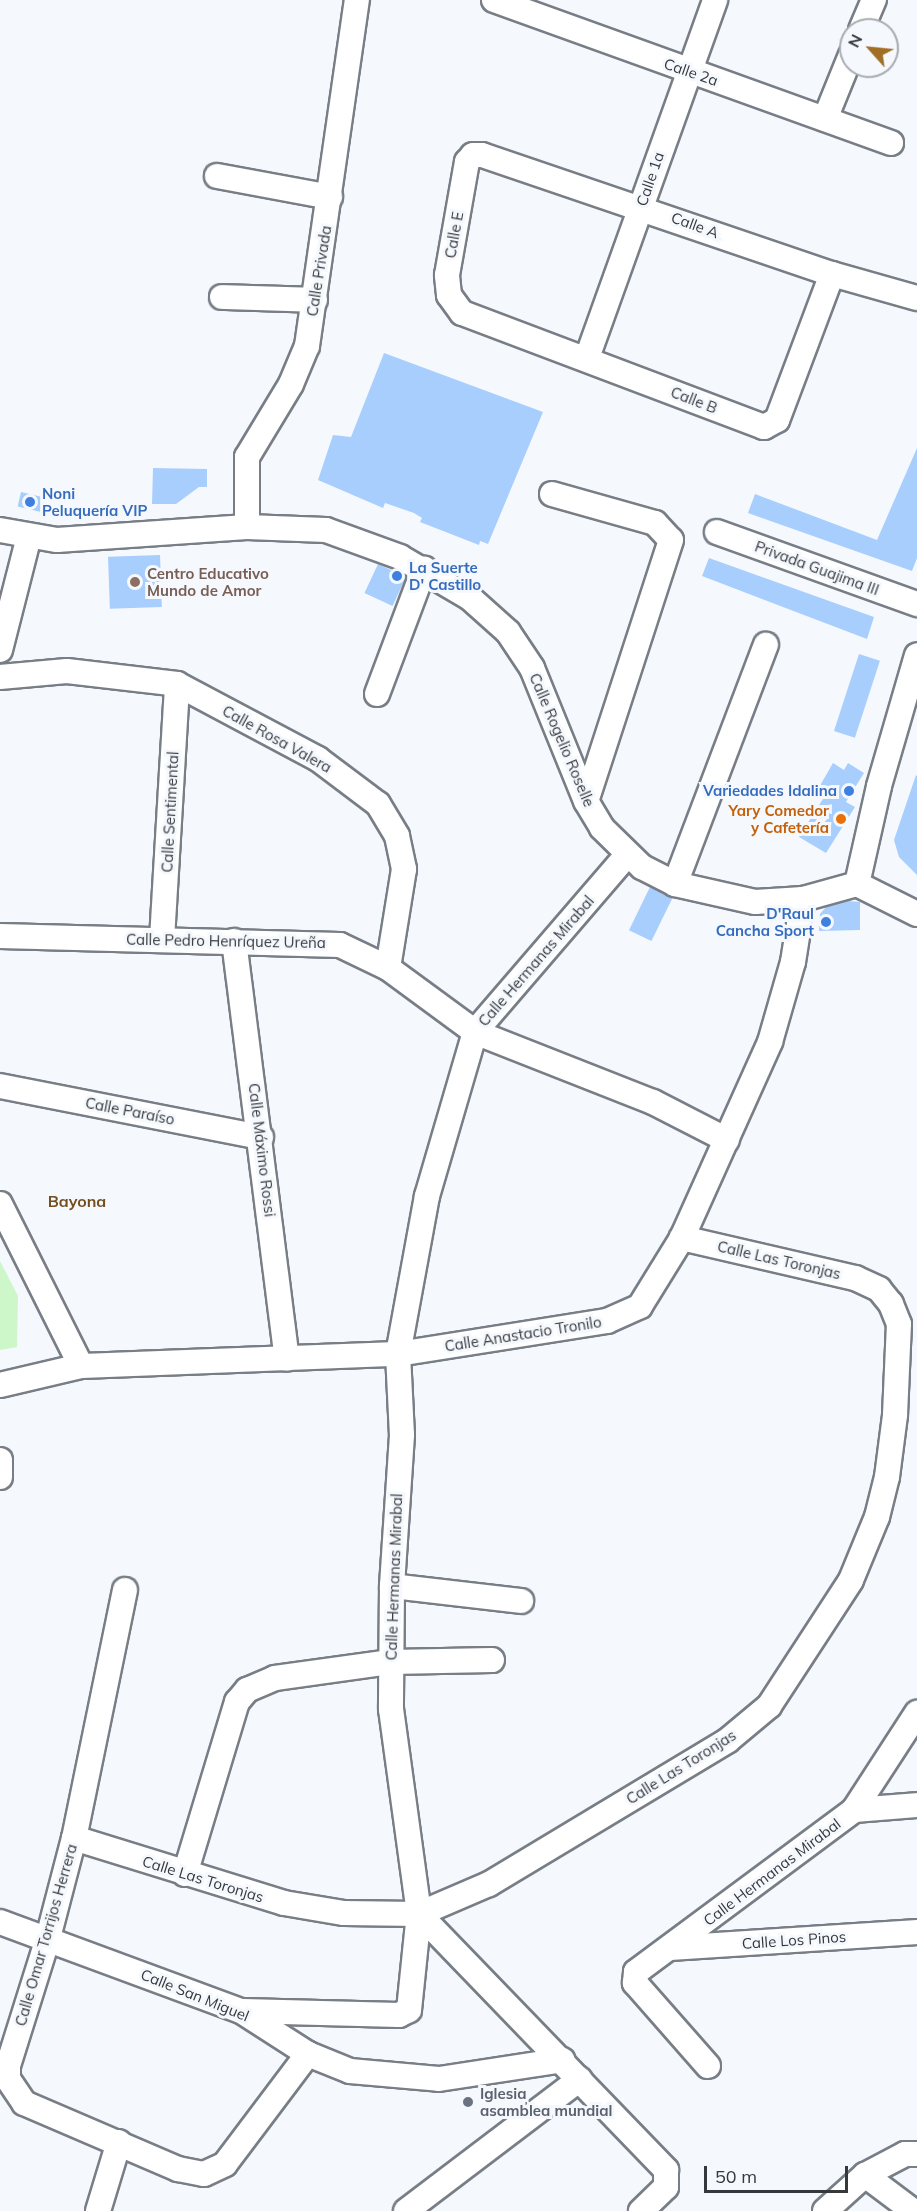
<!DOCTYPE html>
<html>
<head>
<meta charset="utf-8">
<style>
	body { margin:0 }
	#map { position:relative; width:917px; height:2211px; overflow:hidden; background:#f5f9fe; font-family:Mulish,sans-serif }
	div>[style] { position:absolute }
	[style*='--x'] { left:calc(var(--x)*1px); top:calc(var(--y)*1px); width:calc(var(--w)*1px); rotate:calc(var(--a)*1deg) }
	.green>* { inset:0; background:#cdf7c8 }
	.building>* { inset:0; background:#a8cefe; transform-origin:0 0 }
	.roads { filter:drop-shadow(2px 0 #787e86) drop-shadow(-2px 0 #787e86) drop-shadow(0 2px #787e86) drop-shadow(0 -2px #787e86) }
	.minor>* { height:24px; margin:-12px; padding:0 12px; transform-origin:12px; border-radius:12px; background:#fff }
	.dots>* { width:16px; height:16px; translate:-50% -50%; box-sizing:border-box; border:3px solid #f5f9fe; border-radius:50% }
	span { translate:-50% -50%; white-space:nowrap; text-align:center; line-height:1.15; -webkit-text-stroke:6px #f5f9fe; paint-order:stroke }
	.street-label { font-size:15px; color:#36393c }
	.shop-label { font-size:15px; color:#366cbe; font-weight:700 }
	.left { translate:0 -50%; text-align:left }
	.right { translate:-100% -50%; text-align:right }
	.education-label { font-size:15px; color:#785e54; font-weight:700 }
	.food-label { font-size:15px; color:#c56008; font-weight:700 }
	.worship-label { font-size:15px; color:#5b616d; font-weight:700 }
	.neighbourhood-label { font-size:16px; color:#73501f; font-weight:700 }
	.north { position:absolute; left:839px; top:18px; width:60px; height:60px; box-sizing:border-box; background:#f5f9fe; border:2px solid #a9acb0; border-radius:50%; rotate:297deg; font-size:16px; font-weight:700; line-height:24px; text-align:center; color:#36393c }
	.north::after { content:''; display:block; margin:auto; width:21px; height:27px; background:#a06e24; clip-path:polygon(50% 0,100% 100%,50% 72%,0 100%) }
	.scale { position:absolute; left:704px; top:2166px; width:144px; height:27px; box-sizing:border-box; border:3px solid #36393c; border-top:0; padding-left:8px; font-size:18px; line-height:21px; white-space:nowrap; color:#36393c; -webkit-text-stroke:4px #f5f9fe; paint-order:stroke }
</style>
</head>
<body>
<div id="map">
	<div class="green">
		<i style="clip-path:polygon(0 1261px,18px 1296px,17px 1347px,0 1350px)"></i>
	</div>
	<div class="building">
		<i style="clip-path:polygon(384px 353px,543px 412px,488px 544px,480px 541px,479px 545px,420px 522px,422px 518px,414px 513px,385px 503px,383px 508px,318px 480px,333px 435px,351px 437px)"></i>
		<i style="clip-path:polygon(917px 448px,917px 558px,912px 571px,748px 513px,755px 494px,877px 540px)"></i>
		<i style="clip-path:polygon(153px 468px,207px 469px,207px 487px,199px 487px,176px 504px,152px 504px)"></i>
		<i style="left:21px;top:492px;width:23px;height:15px;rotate:13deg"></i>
		<i style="left:160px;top:555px;width:52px;height:52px;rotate:88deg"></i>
		<i style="clip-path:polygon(709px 558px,874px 617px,867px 639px,702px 576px)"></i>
		<i style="left:378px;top:564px;width:31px;height:32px;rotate:25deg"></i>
		<i style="left:859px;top:654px;width:22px;height:81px;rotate:18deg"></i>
		<i style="clip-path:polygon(833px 763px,844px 770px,848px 763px,864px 773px,846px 802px,855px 807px,826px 853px,799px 837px,826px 794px,818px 789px)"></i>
		<i style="clip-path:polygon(916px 775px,917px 776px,917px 875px,899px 857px,894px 840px)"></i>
		<i style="left:650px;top:887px;width:25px;height:48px;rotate:26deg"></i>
		<i style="clip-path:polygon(848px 901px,860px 902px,860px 930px,819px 931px,820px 914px,826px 907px)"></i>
	</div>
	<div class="roads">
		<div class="minor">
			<i style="--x:494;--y:0;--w:422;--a:19.8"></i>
			<i style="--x:861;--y:30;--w:33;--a:-67"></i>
			<i style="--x:825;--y:119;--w:69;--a:-67.9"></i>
			<i style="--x:217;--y:176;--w:115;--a:10.5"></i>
			<i style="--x:832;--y:274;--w:156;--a:110.6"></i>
			<i style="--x:777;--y:420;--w:15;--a:152"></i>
			<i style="--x:764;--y:427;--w:323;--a:-159.3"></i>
			<i style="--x:462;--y:313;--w:22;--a:-126"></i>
			<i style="--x:449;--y:295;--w:20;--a:-96"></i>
			<i style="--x:447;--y:275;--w:115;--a:-80"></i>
			<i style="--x:467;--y:162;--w:9;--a:-49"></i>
			<i style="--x:473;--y:155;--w:9;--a:0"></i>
			<i style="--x:482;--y:155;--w:370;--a:18.8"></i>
			<i style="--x:832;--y:274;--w:88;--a:15.8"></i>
			<i style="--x:222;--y:297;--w:93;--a:1.8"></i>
			<i style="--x:587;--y:358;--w:380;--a:-70.3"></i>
			<i style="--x:552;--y:494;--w:107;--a:15.7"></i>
			<i style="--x:655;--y:523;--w:23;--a:47"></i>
			<i style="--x:671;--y:540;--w:274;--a:108"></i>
			<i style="--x:247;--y:527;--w:70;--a:-90"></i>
			<i style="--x:247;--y:457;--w:85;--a:-58.9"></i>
			<i style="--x:291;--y:384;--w:41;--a:-67.2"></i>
			<i style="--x:307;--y:346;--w:350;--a:-81.8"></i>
			<i style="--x:0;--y:530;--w:58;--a:10"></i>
			<i style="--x:57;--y:540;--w:190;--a:-3.9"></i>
			<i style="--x:247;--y:527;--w:79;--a:2.2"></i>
			<i style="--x:326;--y:530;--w:79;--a:20"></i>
			<i style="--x:400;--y:557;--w:81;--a:30.4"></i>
			<i style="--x:470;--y:598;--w:51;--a:41.8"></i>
			<i style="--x:508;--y:632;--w:43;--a:56.3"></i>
			<i style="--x:532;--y:668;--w:144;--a:67.9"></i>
			<i style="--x:586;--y:801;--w:31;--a:59"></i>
			<i style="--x:602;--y:828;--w:56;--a:44.3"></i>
			<i style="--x:642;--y:867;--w:37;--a:27"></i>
			<i style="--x:675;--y:884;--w:82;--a:12.7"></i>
			<i style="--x:755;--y:902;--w:48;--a:-3.6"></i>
			<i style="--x:803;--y:899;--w:56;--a:-15.5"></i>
			<i style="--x:857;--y:884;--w:67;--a:26.6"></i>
			<i style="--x:717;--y:532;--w:213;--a:19.8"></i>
			<i style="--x:0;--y:650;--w:118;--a:-75.7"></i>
			<i style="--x:0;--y:677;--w:67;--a:-5.1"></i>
			<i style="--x:67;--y:671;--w:111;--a:6.7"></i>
			<i style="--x:177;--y:684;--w:160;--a:28"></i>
			<i style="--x:318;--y:759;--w:75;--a:36.9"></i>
			<i style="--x:378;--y:804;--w:37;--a:59"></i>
			<i style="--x:397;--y:836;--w:34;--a:78"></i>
			<i style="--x:404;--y:869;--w:100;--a:99.2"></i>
			<i style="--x:377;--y:694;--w:134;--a:-69.4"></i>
			<i style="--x:627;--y:855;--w:233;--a:130.7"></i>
			<i style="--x:475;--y:1032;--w:171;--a:106.3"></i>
			<i style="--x:427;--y:1196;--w:161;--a:100.4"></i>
			<i style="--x:398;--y:1354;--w:81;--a:87.2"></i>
			<i style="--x:402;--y:1435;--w:151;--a:93.8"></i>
			<i style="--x:392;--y:1586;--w:123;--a:90.5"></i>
			<i style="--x:391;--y:1709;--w:207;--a:82.2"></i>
			<i style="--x:419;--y:1914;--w:356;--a:46"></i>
			<i style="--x:666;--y:2170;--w:17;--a:90"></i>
			<i style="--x:666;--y:2187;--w:35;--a:136"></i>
			<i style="--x:675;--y:884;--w:256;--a:-69.2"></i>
			<i style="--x:857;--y:884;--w:100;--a:-77.3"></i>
			<i style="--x:879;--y:786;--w:136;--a:-73.8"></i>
			<i style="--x:0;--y:936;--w:340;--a:1.5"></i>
			<i style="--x:340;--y:945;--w:53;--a:25.6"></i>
			<i style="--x:388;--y:968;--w:108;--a:36.3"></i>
			<i style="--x:475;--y:1032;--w:191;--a:21.5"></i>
			<i style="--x:653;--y:1102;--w:83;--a:27.2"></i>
			<i style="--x:162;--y:939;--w:255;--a:-86.6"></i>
			<i style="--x:234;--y:941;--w:421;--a:82.8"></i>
			<i style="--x:0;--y:1086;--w:266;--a:11.1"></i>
			<i style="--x:0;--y:1204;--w:181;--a:63.4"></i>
			<i style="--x:0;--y:1385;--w:83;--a:-13.2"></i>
			<i style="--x:81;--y:1366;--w:317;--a:-2.2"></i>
			<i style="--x:398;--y:1354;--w:212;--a:-9"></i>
			<i style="--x:607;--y:1321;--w:36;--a:-24"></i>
			<i style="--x:640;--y:1306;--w:80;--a:-58.3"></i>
			<i style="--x:682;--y:1238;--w:215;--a:-65.8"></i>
			<i style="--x:770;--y:1042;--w:83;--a:-74"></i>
			<i style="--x:793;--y:962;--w:64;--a:-81"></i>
			<i style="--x:0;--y:1460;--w:17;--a:90"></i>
			<i style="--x:392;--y:1586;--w:130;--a:6.6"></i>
			<i style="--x:125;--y:1590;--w:253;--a:101.6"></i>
			<i style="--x:74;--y:1838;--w:103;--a:104.6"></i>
			<i style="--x:48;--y:1938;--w:134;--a:107.4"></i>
			<i style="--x:8;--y:2066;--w:13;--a:90"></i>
			<i style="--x:8;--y:2079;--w:29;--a:56"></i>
			<i style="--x:24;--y:2103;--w:168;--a:23.2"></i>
			<i style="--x:178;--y:2169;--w:26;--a:11"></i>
			<i style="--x:204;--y:2174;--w:23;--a:-25"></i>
			<i style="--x:225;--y:2164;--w:138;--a:-53"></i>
			<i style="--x:854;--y:1810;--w:63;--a:-4.5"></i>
			<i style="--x:74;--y:1838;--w:220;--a:17.2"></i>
			<i style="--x:284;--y:1903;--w:61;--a:9.5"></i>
			<i style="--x:344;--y:1913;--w:75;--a:0.8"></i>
			<i style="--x:419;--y:1914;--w:76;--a:-23.2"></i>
			<i style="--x:489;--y:1884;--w:278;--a:-31"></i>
			<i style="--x:727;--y:1741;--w:55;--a:-39.8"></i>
			<i style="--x:769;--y:1706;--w:150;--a:-56.9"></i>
			<i style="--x:851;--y:1580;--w:68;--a:-67.6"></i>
			<i style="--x:877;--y:1517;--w:41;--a:-76"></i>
			<i style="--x:887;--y:1477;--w:63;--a:-82.6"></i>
			<i style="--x:895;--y:1415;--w:91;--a:-87.5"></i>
			<i style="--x:899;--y:1324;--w:22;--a:-112"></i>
			<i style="--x:891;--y:1304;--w:19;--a:-129"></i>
			<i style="--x:879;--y:1289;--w:26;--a:-155"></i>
			<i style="--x:855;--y:1278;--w:178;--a:-167"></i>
			<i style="--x:185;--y:1874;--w:180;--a:-73.2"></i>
			<i style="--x:237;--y:1702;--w:16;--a:-50"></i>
			<i style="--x:247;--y:1690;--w:30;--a:-23"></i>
			<i style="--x:275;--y:1678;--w:117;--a:-7.9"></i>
			<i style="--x:391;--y:1662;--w:101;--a:-1.1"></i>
			<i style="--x:0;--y:1922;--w:257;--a:20.3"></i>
			<i style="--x:241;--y:2011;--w:80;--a:32.7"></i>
			<i style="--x:308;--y:2054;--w:45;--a:22"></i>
			<i style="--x:350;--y:2071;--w:89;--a:5.1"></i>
			<i style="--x:439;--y:2079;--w:125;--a:-8.7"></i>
			<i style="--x:670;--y:1948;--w:248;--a:-3.7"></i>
			<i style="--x:243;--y:2011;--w:156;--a:1.5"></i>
			<i style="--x:399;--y:2015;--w:11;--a:-27"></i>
			<i style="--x:409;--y:2010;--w:97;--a:-84.1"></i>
			<i style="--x:708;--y:2066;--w:111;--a:-131.3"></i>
			<i style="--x:635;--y:1983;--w:11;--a:-85"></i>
			<i style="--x:636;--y:1972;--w:272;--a:-36.6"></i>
			<i style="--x:854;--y:1810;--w:116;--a:-57"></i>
			<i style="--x:865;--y:2175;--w:60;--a:36.9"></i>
			<i style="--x:98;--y:2211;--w:72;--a:-73.1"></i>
			<i style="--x:406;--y:2211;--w:218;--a:-37.2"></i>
			<i style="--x:825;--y:2211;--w:54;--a:-42"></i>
			<i style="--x:865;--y:2175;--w:45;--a:-27.7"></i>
			<i style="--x:905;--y:2154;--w:12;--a:0"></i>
		</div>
	</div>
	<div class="dots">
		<i style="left:30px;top:502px;background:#3f7fe0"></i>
		<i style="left:397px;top:576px;background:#3f7fe0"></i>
		<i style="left:135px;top:582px;background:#8d6e63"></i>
		<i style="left:849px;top:791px;background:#3f7fe0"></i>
		<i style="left:841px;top:819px;background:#e8710a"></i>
		<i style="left:826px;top:922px;background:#3f7fe0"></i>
		<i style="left:468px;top:2102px;background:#6b7280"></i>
	</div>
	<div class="street-label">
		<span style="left:691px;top:72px;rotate:19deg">Calle 2a</span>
		<span style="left:650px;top:179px;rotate:-71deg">Calle 1a</span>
		<span style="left:695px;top:225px;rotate:20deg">Calle A</span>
		<span style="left:454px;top:235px;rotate:-80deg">Calle E</span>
		<span style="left:319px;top:271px;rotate:-81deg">Calle Privada</span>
		<span style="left:694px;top:400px;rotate:21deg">Calle B</span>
		<span style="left:817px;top:568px;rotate:20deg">Privada Guajima III</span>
		<span style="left:277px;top:739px;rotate:29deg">Calle Rosa Valera</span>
		<span style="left:562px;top:740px;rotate:67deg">Calle Rogelio Roselle</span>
		<span style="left:170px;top:812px;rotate:-87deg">Calle Sentimental</span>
		<span style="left:226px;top:941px;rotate:1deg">Calle Pedro Henríquez Ureña</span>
		<span style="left:536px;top:961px;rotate:-49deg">Calle Hermanas Mirabal</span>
		<span style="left:130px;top:1111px;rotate:11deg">Calle Paraíso</span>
		<span style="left:262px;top:1150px;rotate:83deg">Calle Máximo Rossi</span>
		<span style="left:779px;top:1260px;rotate:13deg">Calle Las Toronjas</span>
		<span style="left:523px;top:1334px;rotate:-9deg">Calle Anastacio Tronilo</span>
		<span style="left:394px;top:1577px;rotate:-88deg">Calle Hermanas Mirabal</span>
		<span style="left:681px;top:1767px;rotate:-32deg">Calle Las Toronjas</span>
		<span style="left:772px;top:1872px;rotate:-37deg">Calle Hermanas Mirabal</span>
		<span style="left:203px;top:1879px;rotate:17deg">Calle Las Toronjas</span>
		<span style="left:46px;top:1935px;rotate:-74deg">Calle Omar Torrijos Herrera</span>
		<span style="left:794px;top:1940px;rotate:-4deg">Calle Los Pinos</span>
		<span style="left:195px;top:1995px;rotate:22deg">Calle San Miguel</span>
	</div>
	<div class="shop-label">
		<span class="left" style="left:42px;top:502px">Noni<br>Peluquería VIP</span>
		<span class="left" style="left:409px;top:576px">La Suerte<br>D' Castillo</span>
		<span class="right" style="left:837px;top:791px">Variedades Idalina</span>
		<span class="right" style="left:814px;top:922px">D'Raul<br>Cancha Sport</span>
	</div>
	<div class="education-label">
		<span class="left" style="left:147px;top:582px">Centro Educativo<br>Mundo de Amor</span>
	</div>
	<div class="food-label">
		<span class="right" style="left:829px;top:819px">Yary Comedor<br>y Cafetería</span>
	</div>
	<div class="worship-label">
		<span class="left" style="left:480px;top:2102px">Iglesia<br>asamblea mundial</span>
	</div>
	<div class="neighbourhood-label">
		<span style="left:77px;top:1201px">Bayona</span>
	</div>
	<div class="north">N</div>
	<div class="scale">50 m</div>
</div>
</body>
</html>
